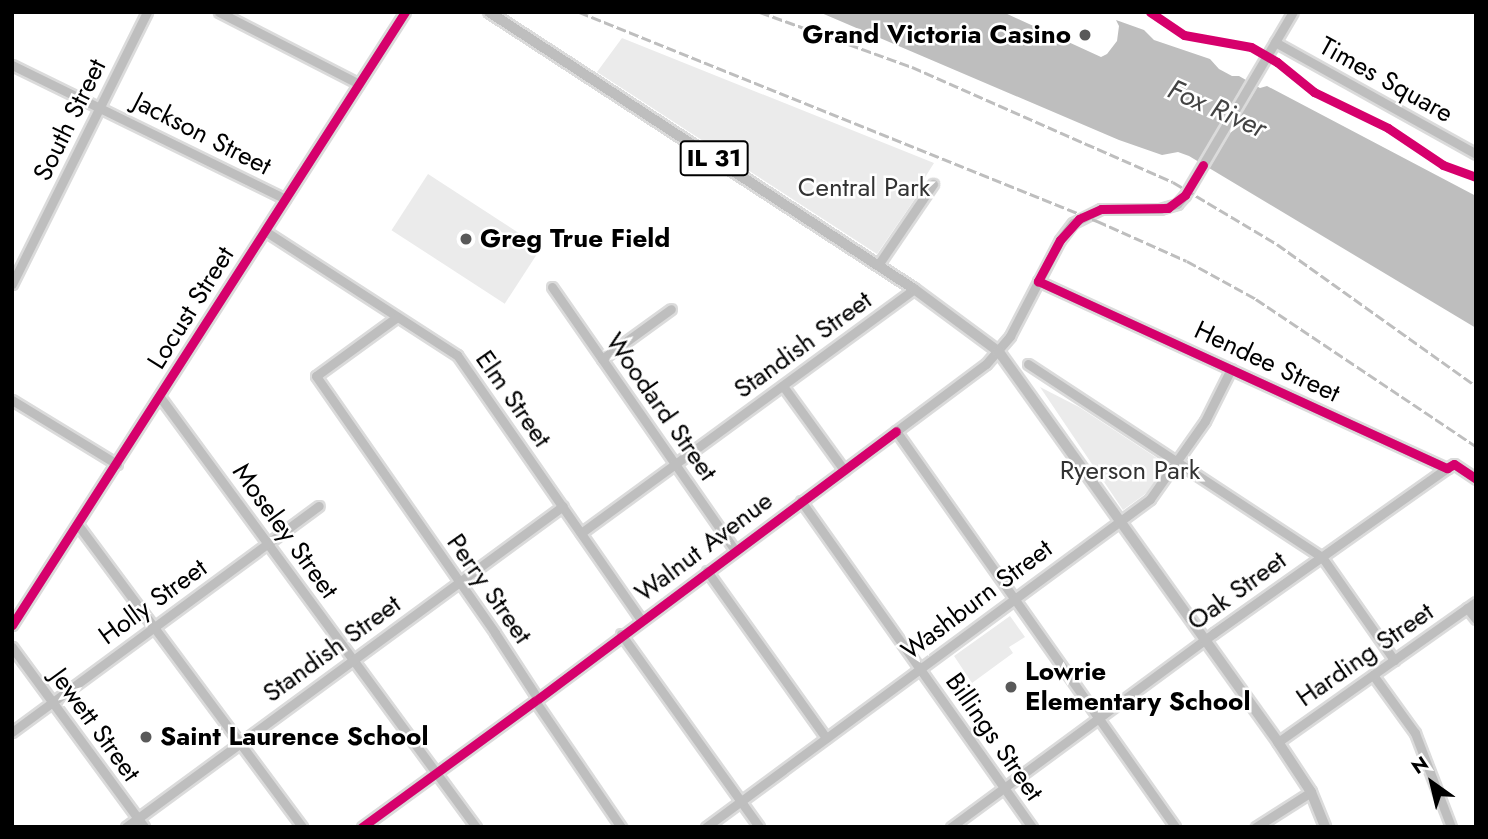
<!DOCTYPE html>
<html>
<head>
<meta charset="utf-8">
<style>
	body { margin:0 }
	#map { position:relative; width:1488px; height:839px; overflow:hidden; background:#fff; font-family:Jost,sans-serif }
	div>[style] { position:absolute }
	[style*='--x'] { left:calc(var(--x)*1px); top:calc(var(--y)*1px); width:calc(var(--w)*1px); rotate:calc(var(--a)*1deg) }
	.green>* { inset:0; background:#ebebeb; transform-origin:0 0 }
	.water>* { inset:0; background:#bebebe }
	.roads { filter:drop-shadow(2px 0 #dbdbdb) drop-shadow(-2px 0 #dbdbdb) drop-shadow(0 2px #dbdbdb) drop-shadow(0 -2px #dbdbdb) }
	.minor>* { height:9px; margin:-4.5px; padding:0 4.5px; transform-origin:4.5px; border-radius:4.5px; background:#bebebe }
	.major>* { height:10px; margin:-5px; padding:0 5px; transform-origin:5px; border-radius:5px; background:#bebebe }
	.rail>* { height:2.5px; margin-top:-1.25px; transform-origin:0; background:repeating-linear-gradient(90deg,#bebebe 0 10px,transparent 0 13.5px) }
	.cycleway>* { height:9px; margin:-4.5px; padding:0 4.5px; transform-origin:4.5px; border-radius:4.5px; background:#d6006c }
	.dots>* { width:19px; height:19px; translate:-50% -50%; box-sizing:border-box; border:4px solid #fff; border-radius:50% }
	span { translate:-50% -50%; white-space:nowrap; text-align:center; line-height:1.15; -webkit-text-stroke:5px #fff; paint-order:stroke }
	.shield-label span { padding:2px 5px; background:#fff; border:2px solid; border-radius:5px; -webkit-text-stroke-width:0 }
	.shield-label { font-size:24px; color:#000; font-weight:700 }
	.poi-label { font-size:26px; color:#000; font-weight:700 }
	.right { translate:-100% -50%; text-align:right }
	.left { translate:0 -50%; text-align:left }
	.street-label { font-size:26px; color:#000 }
	.park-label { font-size:26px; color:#323232 }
	.water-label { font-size:28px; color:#434343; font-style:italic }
	.frame { position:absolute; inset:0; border:14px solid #000; pointer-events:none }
	.north { position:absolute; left:1397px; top:748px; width:70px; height:70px; -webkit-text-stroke:5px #fff; paint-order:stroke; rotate:326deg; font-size:19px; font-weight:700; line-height:28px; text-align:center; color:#000 }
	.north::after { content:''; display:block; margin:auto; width:24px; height:32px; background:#000; clip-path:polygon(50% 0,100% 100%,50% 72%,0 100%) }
</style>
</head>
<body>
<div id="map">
	<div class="green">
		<i style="clip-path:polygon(622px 38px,934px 163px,924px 179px,925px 184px,877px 254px,597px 72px)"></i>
		<i style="left:428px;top:174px;width:135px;height:67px;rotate:33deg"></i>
		<i style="clip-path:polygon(1040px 387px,1079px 407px,1169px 466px,1152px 489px,1123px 510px)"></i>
		<i style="clip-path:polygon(1010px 616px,1025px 637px,1009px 647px,1013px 653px,972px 683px,954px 656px)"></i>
	</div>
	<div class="water">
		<i style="clip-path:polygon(819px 12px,1003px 12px,1101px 57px,1107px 54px,1117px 41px,1119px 26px,1116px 20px,1144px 30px,1154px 40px,1210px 59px,1219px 69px,1232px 76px,1239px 76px,1260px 88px,1267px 86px,1476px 196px,1476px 328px,1189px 156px,1178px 152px,1162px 155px,1119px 140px)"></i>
	</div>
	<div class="roads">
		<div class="minor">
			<i style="--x:219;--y:12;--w:157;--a:27.2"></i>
			<i style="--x:1275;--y:42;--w:230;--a:29.1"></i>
			<i style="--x:12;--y:65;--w:304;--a:26.1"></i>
			<i style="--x:265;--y:231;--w:229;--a:32.9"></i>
			<i style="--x:457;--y:355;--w:323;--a:55.2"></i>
			<i style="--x:878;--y:265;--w:98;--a:-55.8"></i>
			<i style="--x:1038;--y:281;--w:450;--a:24.6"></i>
			<i style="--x:12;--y:284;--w:304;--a:-63.6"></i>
			<i style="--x:552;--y:287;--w:320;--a:55.2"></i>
			<i style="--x:397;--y:317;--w:100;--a:143.9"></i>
			<i style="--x:316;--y:376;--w:313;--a:55.1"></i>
			<i style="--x:495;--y:633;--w:79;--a:56.9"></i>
			<i style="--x:538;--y:699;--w:4;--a:146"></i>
			<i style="--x:535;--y:701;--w:153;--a:55.7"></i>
			<i style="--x:602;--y:359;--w:85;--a:-35.9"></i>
			<i style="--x:1028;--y:364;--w:352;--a:33.3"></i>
			<i style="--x:1322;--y:557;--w:126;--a:55"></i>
			<i style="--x:783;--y:386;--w:104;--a:54"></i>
			<i style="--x:160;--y:397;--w:534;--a:53.69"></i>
			<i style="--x:12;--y:400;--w:123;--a:31.4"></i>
			<i style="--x:896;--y:431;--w:484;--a:54.8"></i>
			<i style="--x:801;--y:501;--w:400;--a:54.7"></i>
			<i style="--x:78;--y:525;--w:376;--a:53.4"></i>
			<i style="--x:581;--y:533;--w:413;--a:-36.2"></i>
			<i style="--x:707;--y:571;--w:205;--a:54.5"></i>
			<i style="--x:1467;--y:608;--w:14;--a:51"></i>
			<i style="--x:12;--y:625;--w:728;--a:-57.34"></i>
			<i style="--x:621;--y:634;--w:237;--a:54.4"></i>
			<i style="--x:12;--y:647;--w:223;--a:53.7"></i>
			<i style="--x:1373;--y:675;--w:72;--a:54.1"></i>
			<i style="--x:1415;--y:733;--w:101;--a:69"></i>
			<i style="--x:538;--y:699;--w:559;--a:-36.79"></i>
			<i style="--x:986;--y:364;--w:37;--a:-49"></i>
			<i style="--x:1010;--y:336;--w:108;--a:-62.5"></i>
			<i style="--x:1060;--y:240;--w:21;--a:-53"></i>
			<i style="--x:1073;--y:223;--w:31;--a:-27"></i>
			<i style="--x:1101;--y:209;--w:59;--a:0"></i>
			<i style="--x:1160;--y:209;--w:18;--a:-16"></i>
			<i style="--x:1177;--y:204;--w:12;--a:-48"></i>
			<i style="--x:1185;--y:195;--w:212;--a:-59.5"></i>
			<i style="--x:12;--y:732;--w:381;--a:-36.4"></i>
			<i style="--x:1278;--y:742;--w:242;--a:-35.3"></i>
			<i style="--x:126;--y:827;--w:542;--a:-36.3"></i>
			<i style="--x:362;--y:827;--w:214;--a:-36.1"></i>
			<i style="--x:706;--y:827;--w:552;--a:-36.45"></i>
			<i style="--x:1150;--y:499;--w:95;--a:-54.8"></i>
			<i style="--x:1205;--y:421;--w:58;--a:-63.4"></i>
			<i style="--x:951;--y:827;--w:327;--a:-36.4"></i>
			<i style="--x:1214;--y:633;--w:286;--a:-35.3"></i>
			<i style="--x:1447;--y:468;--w:8;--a:-30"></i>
			<i style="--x:1454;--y:464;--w:27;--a:34"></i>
			<i style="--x:1256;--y:827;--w:65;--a:-32.5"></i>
		</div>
		<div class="major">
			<i style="--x:489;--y:12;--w:507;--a:33.09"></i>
			<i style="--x:914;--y:289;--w:106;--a:36.5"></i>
			<i style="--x:999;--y:352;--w:480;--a:54.4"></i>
			<i style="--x:1278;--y:742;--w:60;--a:56.6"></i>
			<i style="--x:1311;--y:792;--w:38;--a:68"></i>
		</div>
	</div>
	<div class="rail">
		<i style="--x:579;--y:12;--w:559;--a:21.97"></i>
		<i style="--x:1097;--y:221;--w:98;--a:24"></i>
		<i style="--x:1187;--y:261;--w:79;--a:28.8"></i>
		<i style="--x:1256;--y:299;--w:265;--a:33.8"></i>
		<i style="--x:760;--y:12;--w:162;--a:19.9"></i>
		<i style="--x:912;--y:67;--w:285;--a:23.8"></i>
		<i style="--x:1173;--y:182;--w:121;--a:30.8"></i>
		<i style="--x:1277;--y:244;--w:244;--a:35.5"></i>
	</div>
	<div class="cycleway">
		<i style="--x:1150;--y:12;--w:41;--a:34.1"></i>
		<i style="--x:1184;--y:35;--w:68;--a:10.2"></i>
		<i style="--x:1251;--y:47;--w:30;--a:30"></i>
		<i style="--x:1277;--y:62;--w:48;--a:39"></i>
		<i style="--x:1314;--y:92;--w:82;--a:25.9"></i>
		<i style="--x:1388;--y:128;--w:66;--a:33.9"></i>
		<i style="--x:1443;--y:165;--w:35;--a:20"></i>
		<i style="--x:1203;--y:165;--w:35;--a:121"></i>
		<i style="--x:1185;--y:195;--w:21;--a:143"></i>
		<i style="--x:1168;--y:208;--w:67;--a:179.1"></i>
		<i style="--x:1101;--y:209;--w:24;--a:156"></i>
		<i style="--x:1079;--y:219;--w:28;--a:132"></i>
		<i style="--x:1060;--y:240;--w:47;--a:118.2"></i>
		<i style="--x:1038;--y:281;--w:450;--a:24.6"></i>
		<i style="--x:1447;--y:468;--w:8;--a:-30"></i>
		<i style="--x:1454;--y:464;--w:27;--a:34"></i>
		<i style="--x:12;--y:625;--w:728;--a:-57.34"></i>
		<i style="--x:538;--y:699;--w:447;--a:-36.8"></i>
		<i style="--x:362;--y:827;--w:214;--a:-36.1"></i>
	</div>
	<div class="dots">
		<i style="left:1085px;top:35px;background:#595959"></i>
		<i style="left:466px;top:239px;background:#595959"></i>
		<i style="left:1011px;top:687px;background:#595959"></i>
		<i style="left:146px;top:737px;background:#595959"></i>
	</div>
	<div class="shield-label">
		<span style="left:714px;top:158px">IL 31</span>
	</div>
	<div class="poi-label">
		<span class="right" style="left:1071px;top:35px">Grand Victoria Casino</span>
		<span class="left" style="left:480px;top:239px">Greg True Field</span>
		<span class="left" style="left:1025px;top:687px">Lowrie<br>Elementary School</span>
		<span class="left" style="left:160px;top:737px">Saint Laurence School</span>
	</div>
	<div class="street-label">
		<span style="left:1386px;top:80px;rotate:29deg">Times Square</span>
		<span style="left:70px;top:120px;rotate:-64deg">South Street</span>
		<span style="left:202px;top:134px;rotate:27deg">Jackson Street</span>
		<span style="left:191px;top:308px;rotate:-58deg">Locust Street</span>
		<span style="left:803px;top:345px;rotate:-36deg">Standish Street</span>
		<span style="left:1267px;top:362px;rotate:25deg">Hendee Street</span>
		<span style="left:513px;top:399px;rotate:55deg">Elm Street</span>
		<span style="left:661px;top:407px;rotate:55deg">Woodard Street</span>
		<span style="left:285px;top:531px;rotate:54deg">Moseley Street</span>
		<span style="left:704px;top:547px;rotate:-37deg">Walnut Avenue</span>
		<span style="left:489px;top:589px;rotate:55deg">Perry Street</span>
		<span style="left:1237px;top:591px;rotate:-36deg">Oak Street</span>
		<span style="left:977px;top:600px;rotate:-37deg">Washburn Street</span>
		<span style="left:153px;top:602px;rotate:-36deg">Holly Street</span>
		<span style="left:332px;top:649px;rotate:-36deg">Standish Street</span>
		<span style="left:1365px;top:655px;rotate:-35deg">Harding Street</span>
		<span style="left:95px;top:725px;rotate:54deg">Jewett Street</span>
		<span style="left:994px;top:737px;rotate:55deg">Billings Street</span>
	</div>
	<div class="park-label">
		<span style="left:864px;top:188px">Central Park</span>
		<span style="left:1130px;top:471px">Ryerson Park</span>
	</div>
	<div class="water-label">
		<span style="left:1217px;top:109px;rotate:24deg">Fox River</span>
	</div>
	<div class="frame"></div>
	<div class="north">N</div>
</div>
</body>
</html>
